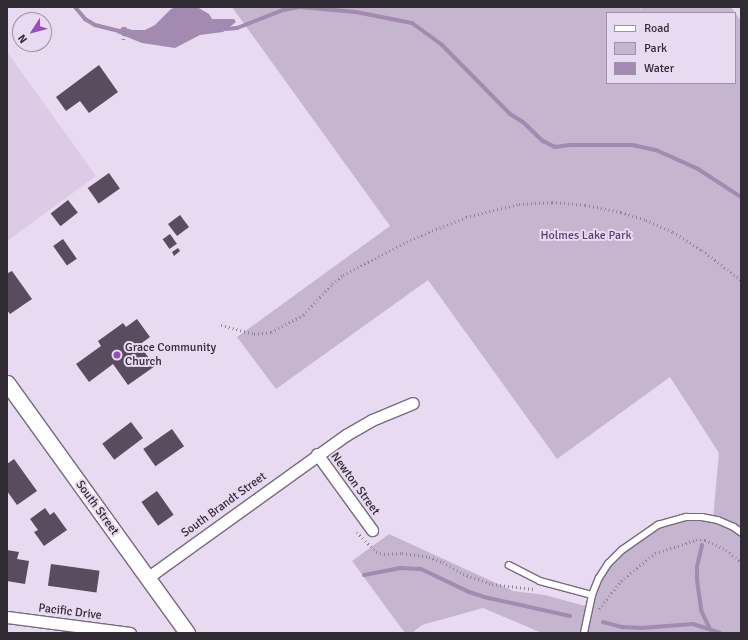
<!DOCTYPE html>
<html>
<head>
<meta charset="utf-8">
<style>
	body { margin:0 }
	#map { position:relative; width:748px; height:640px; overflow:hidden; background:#e8daf0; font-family:Signika,sans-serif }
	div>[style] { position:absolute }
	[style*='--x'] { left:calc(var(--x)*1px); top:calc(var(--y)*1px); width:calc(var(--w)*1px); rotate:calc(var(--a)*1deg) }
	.built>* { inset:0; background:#dccae6 }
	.green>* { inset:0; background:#c5b5ce }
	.water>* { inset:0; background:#a38ab0 }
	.stream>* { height:4px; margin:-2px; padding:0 2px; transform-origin:2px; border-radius:2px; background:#a38ab0 }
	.building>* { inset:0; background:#584c5e; transform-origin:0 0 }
	.path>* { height:2.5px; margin-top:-1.25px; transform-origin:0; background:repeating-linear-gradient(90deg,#8f8595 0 1px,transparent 0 4px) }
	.roads { filter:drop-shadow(1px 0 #776b7e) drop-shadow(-1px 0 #776b7e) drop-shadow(0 1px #776b7e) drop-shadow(0 -1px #776b7e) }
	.service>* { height:5.5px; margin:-2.75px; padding:0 2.75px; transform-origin:2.75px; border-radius:2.75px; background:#fff }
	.minor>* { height:11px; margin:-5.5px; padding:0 5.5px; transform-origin:5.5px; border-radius:5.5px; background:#fff }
	.secondary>* { height:15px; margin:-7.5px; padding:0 7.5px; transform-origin:7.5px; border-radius:7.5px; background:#fff }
	.dots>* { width:11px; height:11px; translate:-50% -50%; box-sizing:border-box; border:2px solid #e8daf0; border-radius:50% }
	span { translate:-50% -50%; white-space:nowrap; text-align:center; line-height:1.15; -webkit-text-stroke:4px #e8daf0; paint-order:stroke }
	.park-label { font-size:12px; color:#5e3c6f }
	.poi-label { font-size:12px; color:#312b34 }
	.left { translate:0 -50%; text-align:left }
	.street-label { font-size:12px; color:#312b34 }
	.frame { position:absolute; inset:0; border:8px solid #312b34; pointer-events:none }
	.legend { position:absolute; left:606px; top:12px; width:130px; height:72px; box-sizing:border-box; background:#e8daf0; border:1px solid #9f94a5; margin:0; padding:5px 7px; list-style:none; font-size:12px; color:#312b34 }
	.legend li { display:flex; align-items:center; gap:8px; height:20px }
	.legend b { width:20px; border:1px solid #9f94a5 }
	.north { position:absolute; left:12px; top:12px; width:40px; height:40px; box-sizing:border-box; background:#e8daf0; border:1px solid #9f94a5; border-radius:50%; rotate:234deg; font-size:11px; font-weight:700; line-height:16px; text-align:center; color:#312b34 }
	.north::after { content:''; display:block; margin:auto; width:14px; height:18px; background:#9a4cbd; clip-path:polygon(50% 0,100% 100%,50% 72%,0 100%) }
</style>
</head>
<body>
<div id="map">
	<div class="built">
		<i style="clip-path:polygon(7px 52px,96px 176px,7px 241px)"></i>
	</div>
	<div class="green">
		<i style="clip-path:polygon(evenodd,232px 7px,639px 7px,641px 9px,643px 7px,731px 7px,741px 21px,741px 633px,542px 633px,483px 608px,422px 625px,412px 633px,405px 633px,352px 561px,389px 534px,513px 591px,545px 595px,589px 607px,599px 578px,622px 550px,672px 519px,713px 519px,719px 453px,670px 377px,557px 459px,428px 280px,276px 389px,237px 337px,390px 226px,232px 7px,607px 13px,735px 13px,735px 83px,607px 83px,607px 13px)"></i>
	</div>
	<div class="water">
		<i style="clip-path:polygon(176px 7px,197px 7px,209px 14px,212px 19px,234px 19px,236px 22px,223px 32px,200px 35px,175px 48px,142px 43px,117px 33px,122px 27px,132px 30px,145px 30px,155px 25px,171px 9px)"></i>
	</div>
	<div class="stream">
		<i style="--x:75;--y:7;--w:16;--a:50"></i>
		<i style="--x:85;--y:19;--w:12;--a:31"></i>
		<i style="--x:95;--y:25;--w:30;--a:14"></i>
		<i style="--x:225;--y:29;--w:12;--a:-5"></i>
		<i style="--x:237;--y:28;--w:49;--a:-21.4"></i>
		<i style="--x:283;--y:10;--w:17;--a:-10"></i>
		<i style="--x:300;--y:7;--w:56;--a:5.1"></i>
		<i style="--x:356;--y:12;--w:57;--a:11.1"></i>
		<i style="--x:412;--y:23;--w:37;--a:36"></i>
		<i style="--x:442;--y:45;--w:97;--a:45.4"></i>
		<i style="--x:510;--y:114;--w:15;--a:32"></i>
		<i style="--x:523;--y:122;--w:28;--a:44"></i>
		<i style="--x:543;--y:141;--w:13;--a:27"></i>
		<i style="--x:555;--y:147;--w:15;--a:-8"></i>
		<i style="--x:570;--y:145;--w:62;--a:0"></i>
		<i style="--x:632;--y:145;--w:25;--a:12"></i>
		<i style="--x:656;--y:150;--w:46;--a:24.3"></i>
		<i style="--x:698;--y:169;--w:51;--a:33.1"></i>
		<i style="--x:702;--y:545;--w:23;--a:103"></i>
		<i style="--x:697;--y:567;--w:13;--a:90"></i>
		<i style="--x:697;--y:580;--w:30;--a:82"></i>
		<i style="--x:701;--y:610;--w:21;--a:65"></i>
		<i style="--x:364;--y:575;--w:37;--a:-11"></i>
		<i style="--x:400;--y:568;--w:21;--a:3"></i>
		<i style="--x:421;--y:569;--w:53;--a:25.6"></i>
		<i style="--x:469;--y:592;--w:16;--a:18"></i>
		<i style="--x:484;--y:597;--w:88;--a:12.5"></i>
		<i style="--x:603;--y:622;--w:20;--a:15"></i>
		<i style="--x:622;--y:627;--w:20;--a:3"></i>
		<i style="--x:642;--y:628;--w:51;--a:-4.5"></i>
		<i style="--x:693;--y:624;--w:28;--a:18"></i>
	</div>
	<div class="building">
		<i style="clip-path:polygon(99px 65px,118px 92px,89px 113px,80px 101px,66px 111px,56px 97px)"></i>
		<i style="left:109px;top:173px;width:19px;height:26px;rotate:55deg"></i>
		<i style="left:68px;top:200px;width:16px;height:22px;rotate:52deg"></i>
		<i style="left:180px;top:215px;width:15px;height:15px;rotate:53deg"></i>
		<i style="left:170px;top:234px;width:12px;height:9px;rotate:55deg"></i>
		<i style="left:63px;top:239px;width:24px;height:12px;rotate:55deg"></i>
		<i style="clip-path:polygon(178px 248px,180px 251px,174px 256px,172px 252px)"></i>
		<i style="clip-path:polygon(12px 271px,32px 299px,10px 314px,7px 310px,7px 272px,8px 273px)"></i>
		<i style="clip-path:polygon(137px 319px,150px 337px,139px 345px,155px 366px,128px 385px,113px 364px,89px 382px,76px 364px,101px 346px,98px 341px,123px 323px,126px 327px)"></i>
		<i style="left:131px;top:422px;width:20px;height:36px;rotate:53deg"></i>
		<i style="left:172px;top:429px;width:21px;height:35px;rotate:55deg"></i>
		<i style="clip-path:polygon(14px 459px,37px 491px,17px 505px,7px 491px,7px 464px)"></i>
		<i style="left:157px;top:491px;width:29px;height:19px;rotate:55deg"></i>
		<i style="clip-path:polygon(45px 508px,50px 515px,54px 512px,67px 530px,44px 546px,34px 532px,38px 530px,30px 519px)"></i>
		<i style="clip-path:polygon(7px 550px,19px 552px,17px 559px,29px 561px,25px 584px,7px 581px)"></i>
		<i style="left:51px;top:564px;width:49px;height:22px;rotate:8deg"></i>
	</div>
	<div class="path">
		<i style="--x:123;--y:40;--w:15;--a:-82"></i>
		<i style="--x:221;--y:325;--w:34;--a:15"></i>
		<i style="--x:254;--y:334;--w:17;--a:-7"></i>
		<i style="--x:271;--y:332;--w:36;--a:-28"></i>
		<i style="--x:303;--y:315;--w:42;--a:-46.9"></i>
		<i style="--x:332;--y:284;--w:14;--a:-39"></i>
		<i style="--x:343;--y:275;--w:76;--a:-27.6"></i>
		<i style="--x:410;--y:240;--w:61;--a:-22.3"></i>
		<i style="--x:466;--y:217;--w:55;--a:-13.8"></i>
		<i style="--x:519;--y:204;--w:33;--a:-3"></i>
		<i style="--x:552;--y:202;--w:33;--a:5"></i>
		<i style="--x:585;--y:205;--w:37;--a:11"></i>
		<i style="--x:621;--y:212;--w:26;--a:18"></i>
		<i style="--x:646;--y:220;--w:30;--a:24"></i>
		<i style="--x:673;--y:232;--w:34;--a:32"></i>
		<i style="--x:702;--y:250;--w:49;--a:37.6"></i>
		<i style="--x:357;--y:532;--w:28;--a:46"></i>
		<i style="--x:376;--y:552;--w:8;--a:14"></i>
		<i style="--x:384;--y:554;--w:18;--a:-3"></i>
		<i style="--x:402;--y:553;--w:27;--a:8"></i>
		<i style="--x:429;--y:557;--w:15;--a:20"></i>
		<i style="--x:443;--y:562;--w:23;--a:31"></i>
		<i style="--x:463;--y:574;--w:31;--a:19"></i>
		<i style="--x:492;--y:584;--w:42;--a:6.8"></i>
		<i style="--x:599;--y:609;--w:36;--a:-52"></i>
		<i style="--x:621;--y:581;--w:44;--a:-39.5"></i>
		<i style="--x:655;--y:553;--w:43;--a:-17.6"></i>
		<i style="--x:696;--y:540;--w:9;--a:0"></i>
		<i style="--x:705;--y:540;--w:23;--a:25"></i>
		<i style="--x:726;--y:550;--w:19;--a:39"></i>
	</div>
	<div class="roads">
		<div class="service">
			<i style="--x:509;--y:565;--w:35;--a:27"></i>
			<i style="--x:540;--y:581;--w:54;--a:15.1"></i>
			<i style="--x:584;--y:633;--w:39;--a:-78"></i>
			<i style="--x:592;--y:595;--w:18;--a:-68"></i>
			<i style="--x:599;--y:578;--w:17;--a:-57"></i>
			<i style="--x:608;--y:564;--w:20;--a:-45"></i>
			<i style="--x:622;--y:550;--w:44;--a:-34.8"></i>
			<i style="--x:658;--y:525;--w:29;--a:-16"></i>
			<i style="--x:686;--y:517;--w:16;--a:0"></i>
			<i style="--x:702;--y:517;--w:16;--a:11"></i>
			<i style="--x:718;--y:520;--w:17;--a:24"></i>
			<i style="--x:734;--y:527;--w:9;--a:36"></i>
		</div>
		<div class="minor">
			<i style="--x:317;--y:454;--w:94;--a:54.1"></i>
			<i style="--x:147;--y:578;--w:245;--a:-35.7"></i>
			<i style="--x:346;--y:435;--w:30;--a:-30"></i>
			<i style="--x:372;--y:420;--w:44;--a:-22.5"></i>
			<i style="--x:7;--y:617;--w:124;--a:7.4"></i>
		</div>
		<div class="secondary">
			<i style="--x:7;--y:383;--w:308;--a:54.2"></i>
		</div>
	</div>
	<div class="dots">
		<i style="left:117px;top:355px;background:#9a4cbd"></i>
	</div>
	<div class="park-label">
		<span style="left:586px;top:236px">Holmes Lake Park</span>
	</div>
	<div class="poi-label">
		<span class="left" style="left:125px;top:355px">Grace Community<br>Church</span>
	</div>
	<div class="street-label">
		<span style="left:355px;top:484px;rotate:54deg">Newton Street</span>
		<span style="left:224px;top:505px;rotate:-36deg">South Brandt Street</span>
		<span style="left:97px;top:508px;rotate:54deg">South Street</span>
		<span style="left:70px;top:612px;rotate:7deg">Pacific Drive</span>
	</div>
	<div class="frame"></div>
	<ul class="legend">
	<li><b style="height:5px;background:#fff"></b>Road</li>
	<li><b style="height:11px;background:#c5b5ce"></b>Park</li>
	<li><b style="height:11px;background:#a38ab0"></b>Water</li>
	</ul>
	<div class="north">N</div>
</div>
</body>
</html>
